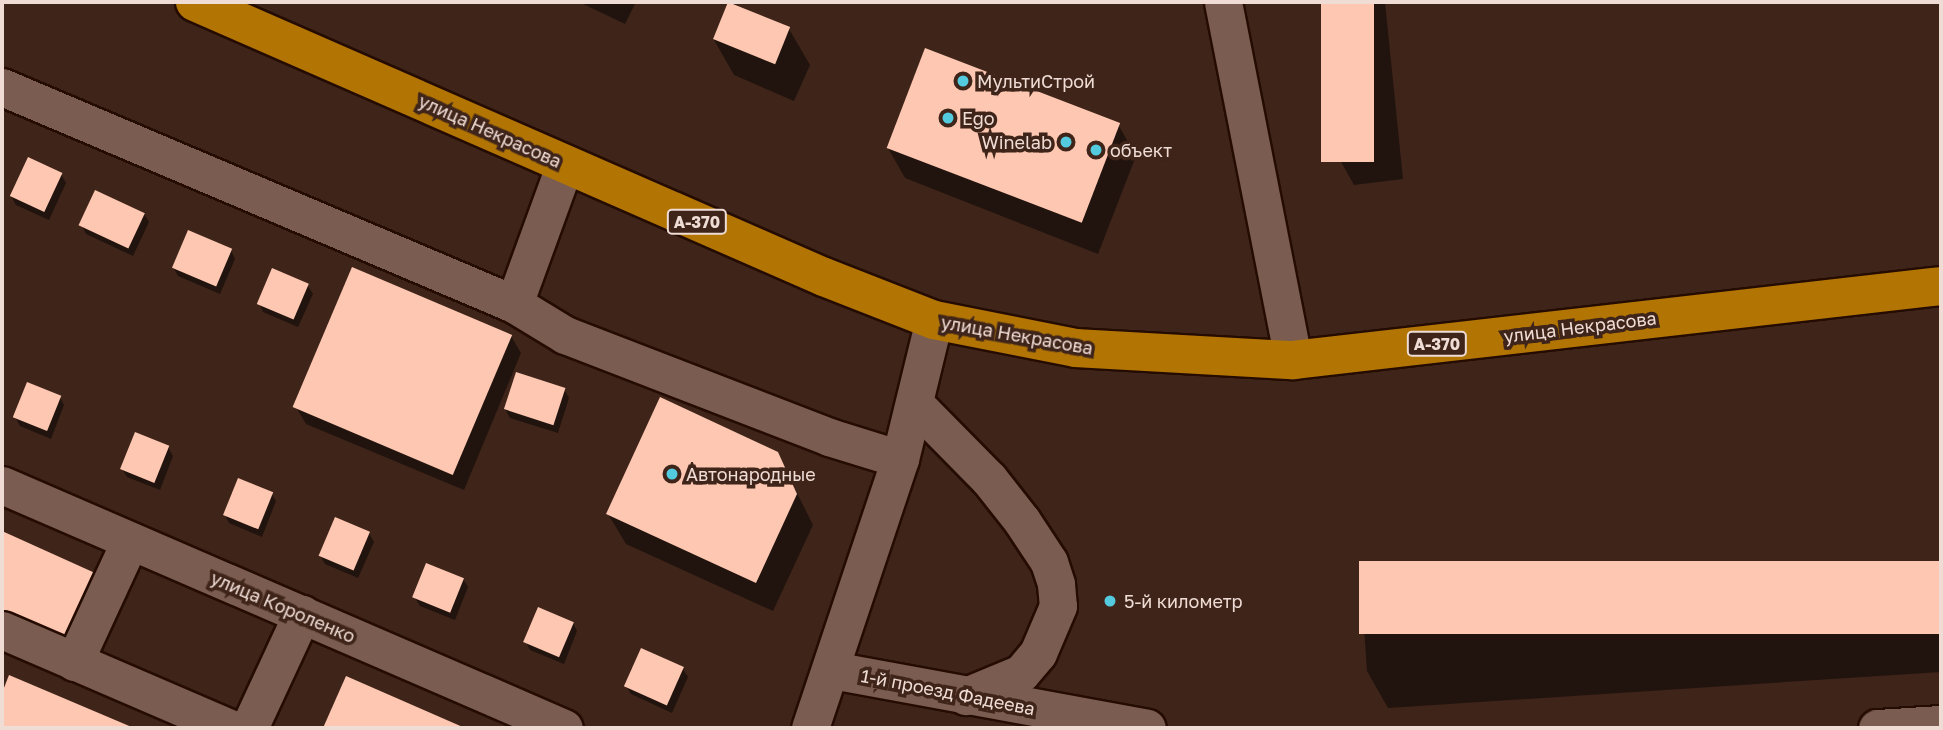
<!DOCTYPE html>
<html>
<head>
<meta charset="utf-8">
<style>
	body { margin:0 }
	#map { position:relative; width:1943px; height:730px; overflow:hidden; background:#3f2419; font-family:"Golos Text",sans-serif }
	div>[style] { position:absolute }
	[style*='--x'] { left:calc(var(--x)*1px); top:calc(var(--y)*1px); width:calc(var(--w)*1px); rotate:calc(var(--a)*1deg) }
	.shadow>* { inset:0; background:#0007 }
	.building>* { inset:0; background:#fdc7b2; transform-origin:0 0 }
	.roads { filter:drop-shadow(2px 0 #250c03) drop-shadow(-2px 0 #250c03) drop-shadow(0 2px #250c03) drop-shadow(0 -2px #250c03) }
	.minor>* { height:37px; margin:-18.5px; padding:0 18.5px; transform-origin:18.5px; border-radius:18.5px; background:#7b5c50 }
	.highway>* { height:38px; margin:-19px; padding:0 19px; transform-origin:19px; border-radius:19px; background:#b27504 }
	.dots>* { width:19px; height:19px; translate:-50% -50%; box-sizing:border-box; border:4px solid #3f2419; border-radius:50% }
	span { translate:-50% -50%; white-space:nowrap; text-align:center; line-height:1.15; -webkit-text-stroke:7px #3f2419; paint-order:stroke }
	.shield-label span { padding:2px 5px; background:#3f2419; border:2px solid; border-radius:5px; -webkit-text-stroke-width:0 }
	.shield-label { font-size:16px; color:#efdcd5; font-weight:700 }
	.poi-label { font-size:18px; color:#efdcd5 }
	.left { translate:0 -50%; text-align:left }
	.right { translate:-100% -50%; text-align:right }
	.street-label { font-size:18px; color:#efdcd5 }
	.frame { position:absolute; inset:0; border:4px solid #efdcd5; pointer-events:none }
</style>
</head>
<body>
<div id="map">
	<div class="shadow">
		<i style="clip-path:polygon(579px 2px,636px 2px,625px 24px)"></i>
		<i style="clip-path:polygon(730px 2px,789px 29px,810px 65px,794px 101px,734px 75px,713px 38px)"></i>
		<i style="clip-path:polygon(1323px 2px,1385px 2px,1403px 179px,1354px 185px,1340px 160px)"></i>
		<i style="clip-path:polygon(1119px 126px,1136px 156px,1098px 254px,905px 178px,888px 148px)"></i>
		<i style="clip-path:polygon(61px 174px,66px 183px,49px 220px,16px 205px,11px 196px)"></i>
		<i style="clip-path:polygon(144px 214px,149px 222px,133px 256px,86px 234px,82px 226px)"></i>
		<i style="clip-path:polygon(231px 250px,235px 259px,220px 294px,178px 276px,173px 267px)"></i>
		<i style="clip-path:polygon(308px 286px,313px 294px,298px 327px,263px 312px,259px 303px)"></i>
		<i style="clip-path:polygon(511px 336px,521px 353px,464px 490px,306px 424px,296px 407px)"></i>
		<i style="clip-path:polygon(564px 389px,569px 398px,558px 433px,510px 418px,505px 409px)"></i>
		<i style="clip-path:polygon(60px 397px,64px 405px,51px 439px,20px 426px,15px 417px)"></i>
		<i style="clip-path:polygon(168px 447px,173px 456px,160px 490px,127px 477px,122px 469px)"></i>
		<i style="clip-path:polygon(777px 453px,813px 525px,773px 611px,626px 544px,608px 514px)"></i>
		<i style="clip-path:polygon(271px 493px,276px 501px,262px 537px,229px 523px,225px 515px)"></i>
		<i style="clip-path:polygon(369px 533px,374px 542px,358px 578px,325px 564px,320px 555px)"></i>
		<i style="clip-path:polygon(1941px 563px,1941px 672px,1388px 708px,1367px 671px,1362px 600px)"></i>
		<i style="clip-path:polygon(463px 579px,468px 587px,455px 620px,420px 606px,415px 598px)"></i>
		<i style="clip-path:polygon(573px 623px,577px 631px,564px 664px,530px 650px,526px 642px)"></i>
		<i style="clip-path:polygon(683px 669px,688px 677px,672px 713px,631px 694px,626px 686px)"></i>
		<i style="clip-path:polygon(10px 678px,129px 728px,2px 728px,2px 697px)"></i>
		<i style="clip-path:polygon(347px 678px,461px 728px,324px 728px)"></i>
	</div>
	<div class="building">
		<i style="left:728px;top:2px;width:67px;height:40px;rotate:22deg"></i>
		<i style="left:1321px;top:2px;width:53px;height:160px"></i>
		<i style="left:925px;top:48px;width:209px;height:107px;rotate:21deg"></i>
		<i style="left:28px;top:157px;width:38px;height:43px;rotate:25deg"></i>
		<i style="left:95px;top:190px;width:55px;height:39px;rotate:25deg"></i>
		<i style="left:188px;top:230px;width:48px;height:41px;rotate:23deg"></i>
		<i style="left:352px;top:267px;width:174px;height:152px;rotate:23deg"></i>
		<i style="left:272px;top:268px;width:40px;height:39px;rotate:23deg"></i>
		<i style="left:516px;top:372px;width:52px;height:39px;rotate:18deg"></i>
		<i style="left:27px;top:382px;width:37px;height:38px;rotate:22deg"></i>
		<i style="clip-path:polygon(660px 397px,778px 452px,797px 494px,756px 583px,606px 514px)"></i>
		<i style="left:135px;top:432px;width:37px;height:40px;rotate:22deg"></i>
		<i style="left:238px;top:478px;width:38px;height:40px;rotate:22deg"></i>
		<i style="left:335px;top:517px;width:38px;height:42px;rotate:23deg"></i>
		<i style="clip-path:polygon(2px 531px,95px 573px,65px 639px,2px 611px)"></i>
		<i style="left:1941px;top:561px;width:73px;height:582px;rotate:90deg"></i>
		<i style="left:426px;top:563px;width:41px;height:37px;rotate:22deg"></i>
		<i style="left:538px;top:607px;width:39px;height:38px;rotate:23deg"></i>
		<i style="left:641px;top:648px;width:47px;height:42px;rotate:24deg"></i>
		<i style="clip-path:polygon(9px 675px,134px 728px,2px 728px,2px 693px)"></i>
		<i style="clip-path:polygon(346px 676px,465px 728px,323px 728px)"></i>
	</div>
	<div class="roads">
		<div class="minor">
			<i style="--x:1223;--y:2;--w:365;--a:78.9"></i>
			<i style="--x:2;--y:87;--w:556;--a:22.97"></i>
			<i style="--x:514;--y:304;--w:60;--a:31.3"></i>
			<i style="--x:565;--y:335;--w:283;--a:21.1"></i>
			<i style="--x:829;--y:437;--w:74;--a:17.2"></i>
			<i style="--x:514;--y:304;--w:149;--a:-70"></i>
			<i style="--x:914;--y:403;--w:107;--a:45.4"></i>
			<i style="--x:989;--y:479;--w:53;--a:51.8"></i>
			<i style="--x:1022;--y:521;--w:49;--a:56.6"></i>
			<i style="--x:1049;--y:562;--w:23;--a:72"></i>
			<i style="--x:1056;--y:584;--w:22;--a:85"></i>
			<i style="--x:1058;--y:606;--w:51;--a:113.1"></i>
			<i style="--x:1038;--y:653;--w:26;--a:130"></i>
			<i style="--x:1021;--y:673;--w:60;--a:157.3"></i>
			<i style="--x:2;--y:485;--w:612;--a:23.38"></i>
			<i style="--x:2;--y:630;--w:248;--a:23.3"></i>
			<i style="--x:74;--y:662;--w:133;--a:-65.2"></i>
			<i style="--x:832;--y:670;--w:320;--a:10.4"></i>
			<i style="--x:249;--y:728;--w:126;--a:-65.1"></i>
			<i style="--x:810;--y:728;--w:284;--a:-71.5"></i>
			<i style="--x:900;--y:459;--w:143;--a:-76.3"></i>
			<i style="--x:1877;--y:728;--w:64;--a:-3.6"></i>
		</div>
		<div class="highway">
			<i style="--x:195;--y:2;--w:686;--a:23.62"></i>
			<i style="--x:824;--y:277;--w:118;--a:21.4"></i>
			<i style="--x:934;--y:320;--w:144;--a:11.2"></i>
			<i style="--x:1075;--y:348;--w:218;--a:3.2"></i>
			<i style="--x:1293;--y:360;--w:652;--a:-6.51"></i>
		</div>
	</div>
	<div class="dots">
		<i style="left:963px;top:81px;background:#54cade"></i>
		<i style="left:948px;top:118px;background:#54cade"></i>
		<i style="left:1066px;top:142px;background:#54cade"></i>
		<i style="left:1096px;top:150px;background:#54cade"></i>
		<i style="left:672px;top:474px;background:#54cade"></i>
		<i style="left:1110px;top:601px;background:#54cade"></i>
	</div>
	<div class="shield-label">
		<span style="left:697px;top:222px">А-370</span>
		<span style="left:1437px;top:344px">А-370</span>
	</div>
	<div class="poi-label">
		<span class="left" style="left:977px;top:81px">МультиСтрой</span>
		<span class="left" style="left:962px;top:118px">Ego</span>
		<span class="right" style="left:1052px;top:142px">Winelab</span>
		<span class="left" style="left:1110px;top:150px">объект</span>
		<span class="left" style="left:686px;top:474px">Автонародные</span>
		<span class="left" style="left:1124px;top:601px">5-й километр</span>
	</div>
	<div class="street-label">
		<span style="left:490px;top:131px;rotate:24deg">улица Некрасова</span>
		<span style="left:1580px;top:327px;rotate:-7deg">улица Некрасова</span>
		<span style="left:1017px;top:335px;rotate:10deg">улица Некрасова</span>
		<span style="left:283px;top:607px;rotate:23deg">улица Короленко</span>
		<span style="left:948px;top:692px;rotate:11deg">1-й проезд Фадеева</span>
	</div>
	<div class="frame"></div>
</div>
</body>
</html>
